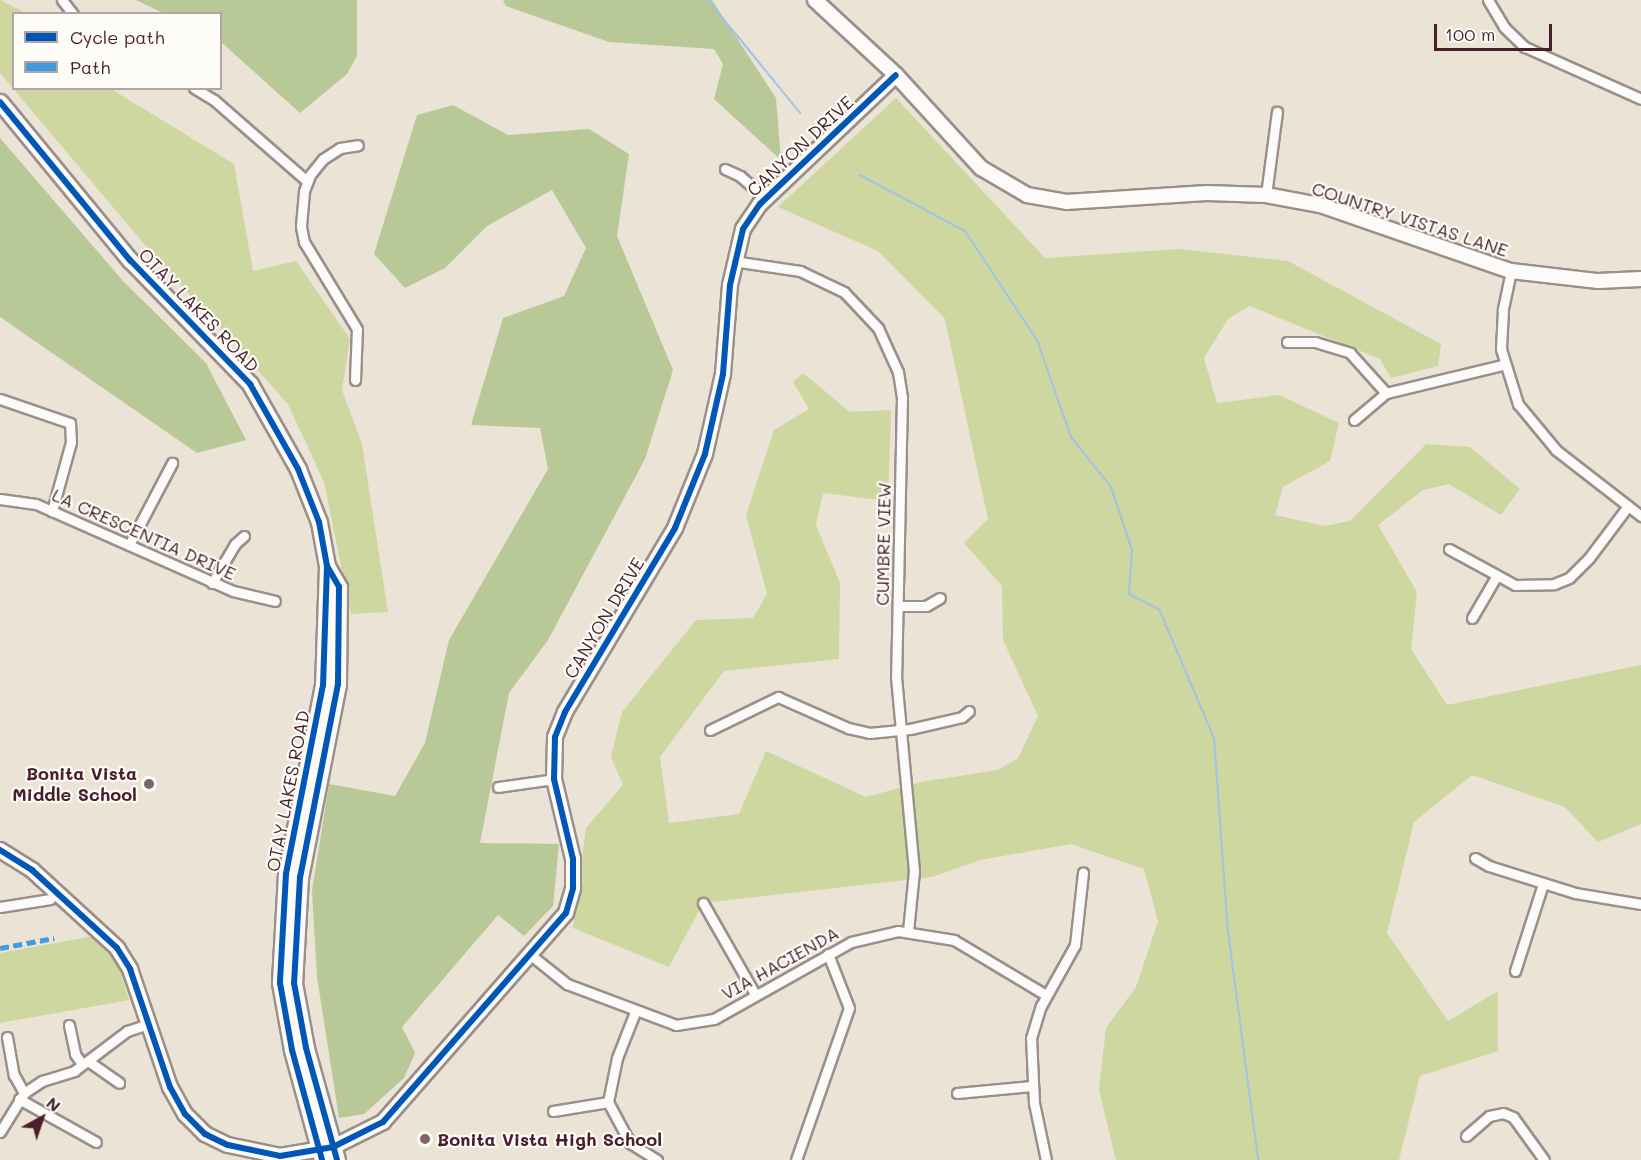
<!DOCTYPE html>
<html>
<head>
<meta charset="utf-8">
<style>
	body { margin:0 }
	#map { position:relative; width:1641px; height:1160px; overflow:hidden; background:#ebe3d5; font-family:Mali,sans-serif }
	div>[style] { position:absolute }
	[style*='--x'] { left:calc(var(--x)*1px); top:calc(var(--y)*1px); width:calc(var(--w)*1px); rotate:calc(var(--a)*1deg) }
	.green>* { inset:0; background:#ced79f }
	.forest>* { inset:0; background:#b9c897 }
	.stream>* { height:2px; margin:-1px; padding:0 1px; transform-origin:1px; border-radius:1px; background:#a2c2e6 }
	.roads { filter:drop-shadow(2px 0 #9a8f8a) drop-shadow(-2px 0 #9a8f8a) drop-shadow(0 2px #9a8f8a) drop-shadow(0 -2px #9a8f8a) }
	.street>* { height:9px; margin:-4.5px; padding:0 4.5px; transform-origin:4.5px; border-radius:4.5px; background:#fcfbf9 }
	.secondary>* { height:14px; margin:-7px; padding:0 7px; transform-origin:7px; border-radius:7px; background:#fcfbf9 }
	.primary>* { height:15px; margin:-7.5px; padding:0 7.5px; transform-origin:7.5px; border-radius:7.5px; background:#fcfbf9 }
	.quiet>* { height:4.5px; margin-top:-2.25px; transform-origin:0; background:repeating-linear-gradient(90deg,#409be1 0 9px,transparent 0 13.5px) }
	.cycleway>* { height:6px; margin:-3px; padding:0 3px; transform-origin:3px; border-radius:3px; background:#0057b8 }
	.dots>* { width:16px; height:16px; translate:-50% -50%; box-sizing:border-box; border:3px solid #fdfcf7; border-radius:50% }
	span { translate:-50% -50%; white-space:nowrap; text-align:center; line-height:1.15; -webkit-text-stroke:4.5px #fdfcf7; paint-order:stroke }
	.street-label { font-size:18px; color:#4a1f2b }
	.poi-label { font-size:18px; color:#4a1f2b; font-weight:700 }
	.right { translate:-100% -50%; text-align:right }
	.left { translate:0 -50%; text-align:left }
	.legend { position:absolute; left:12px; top:12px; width:210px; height:78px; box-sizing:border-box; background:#fdfcf7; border:2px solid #b5a4a5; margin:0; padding:8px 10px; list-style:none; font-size:18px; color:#4a1f2b }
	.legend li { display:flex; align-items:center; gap:12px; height:30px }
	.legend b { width:30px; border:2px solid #b5a4a5 }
	.north { position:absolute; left:12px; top:1088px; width:60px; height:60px; -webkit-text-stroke:4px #fdfcf7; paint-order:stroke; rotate:40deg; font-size:16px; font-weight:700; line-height:24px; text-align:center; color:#4a1f2b }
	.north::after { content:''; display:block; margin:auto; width:21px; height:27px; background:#4a1f2b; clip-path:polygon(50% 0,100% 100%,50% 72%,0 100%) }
	.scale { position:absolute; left:1434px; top:24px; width:118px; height:27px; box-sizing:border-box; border:3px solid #4a1f2b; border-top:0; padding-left:8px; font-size:18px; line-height:21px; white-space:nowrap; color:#4a1f2b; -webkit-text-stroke:4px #fdfcf7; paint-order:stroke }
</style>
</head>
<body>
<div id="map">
	<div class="green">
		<i style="clip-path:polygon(0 0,26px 13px,14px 14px,14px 88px,111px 89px,234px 164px,253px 271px,296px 261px,350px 339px,342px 390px,362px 444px,388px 612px,351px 614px,324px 482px,288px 404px,139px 238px,0 73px)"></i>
		<i style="clip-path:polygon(896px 98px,1045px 258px,1179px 249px,1288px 261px,1441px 344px,1438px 366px,1391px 378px,1380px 359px,1250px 306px,1228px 319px,1204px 358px,1217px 403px,1279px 395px,1339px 423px,1330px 461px,1283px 487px,1275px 515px,1325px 526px,1350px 521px,1426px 444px,1470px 447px,1520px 489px,1501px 515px,1449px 484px,1423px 490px,1378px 525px,1417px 592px,1411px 649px,1447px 705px,1641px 665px,1641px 824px,1598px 842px,1565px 807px,1472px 775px,1414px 822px,1387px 933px,1448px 1021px,1498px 991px,1498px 1051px,1420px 1076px,1399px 1160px,1116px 1160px,1099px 1090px,1106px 1028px,1136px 987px,1158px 921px,1144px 869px,1071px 844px,980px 860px,932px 877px,703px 903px,669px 967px,573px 928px,586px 828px,623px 785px,611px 757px,622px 712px,696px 620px,753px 618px,767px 594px,746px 515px,774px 430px,809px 409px,793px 382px,803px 373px,850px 412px,891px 410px,888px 501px,823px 493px,816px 525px,840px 583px,839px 659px,724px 671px,660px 757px,669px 823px,739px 814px,766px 751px,866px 797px,921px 782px,998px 770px,1018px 758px,1038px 716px,1003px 640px,1002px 586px,964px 543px,988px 519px,945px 319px,878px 251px,778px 207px)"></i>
		<i style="clip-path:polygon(94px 936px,116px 956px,129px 1000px,0 1023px,0 953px)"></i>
	</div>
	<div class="forest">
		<i style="clip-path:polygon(136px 0,357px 0,357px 56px,347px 74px,300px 113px,221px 42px,220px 14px,163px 13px)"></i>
		<i style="clip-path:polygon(503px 0,712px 0,776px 98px,781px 160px,714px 99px,723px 64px,714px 49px,609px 42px,506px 6px)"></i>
		<i style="clip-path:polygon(453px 105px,508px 135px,589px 129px,629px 154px,617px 236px,673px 370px,645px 459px,548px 640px,509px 693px,480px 843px,559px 844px,553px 906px,524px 936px,498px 915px,402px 1027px,415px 1053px,404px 1078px,364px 1114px,339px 1118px,317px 977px,312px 891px,329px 784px,395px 796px,425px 743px,449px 640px,548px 469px,540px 428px,471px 425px,503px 318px,564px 296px,586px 248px,552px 190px,487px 226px,445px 268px,405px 288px,374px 254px,417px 115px)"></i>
		<i style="clip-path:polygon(0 138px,123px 281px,206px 363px,246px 440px,197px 453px,0 317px)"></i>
	</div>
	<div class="stream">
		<i style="--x:708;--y:0;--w:146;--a:50.8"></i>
		<i style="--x:860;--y:175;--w:119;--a:28.1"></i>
		<i style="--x:965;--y:231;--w:131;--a:56.6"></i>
		<i style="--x:1037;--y:340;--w:103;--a:70.7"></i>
		<i style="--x:1071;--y:437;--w:64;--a:51.3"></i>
		<i style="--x:1111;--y:487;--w:66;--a:71.6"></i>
		<i style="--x:1132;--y:550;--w:44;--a:93.9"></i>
		<i style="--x:1129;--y:594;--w:34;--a:27"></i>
		<i style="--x:1159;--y:609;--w:140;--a:66.9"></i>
		<i style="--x:1214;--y:738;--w:194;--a:85.9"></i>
		<i style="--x:1228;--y:931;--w:231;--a:82.5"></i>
	</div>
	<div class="roads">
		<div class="street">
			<i style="--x:62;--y:0;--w:18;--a:52"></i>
			<i style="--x:1488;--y:0;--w:31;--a:59"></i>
			<i style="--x:1504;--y:27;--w:29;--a:44"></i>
			<i style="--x:1525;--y:47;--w:127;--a:24.1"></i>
			<i style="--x:194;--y:88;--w:23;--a:31"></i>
			<i style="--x:214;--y:100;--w:123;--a:41.1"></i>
			<i style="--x:725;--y:169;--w:17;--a:25"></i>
			<i style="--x:740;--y:176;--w:35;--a:41"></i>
			<i style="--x:1266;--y:195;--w:84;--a:-82.5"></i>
			<i style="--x:733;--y:261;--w:68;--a:8.5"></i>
			<i style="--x:800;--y:271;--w:49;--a:25.5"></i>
			<i style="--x:844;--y:292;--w:50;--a:46.6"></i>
			<i style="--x:878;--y:328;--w:48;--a:65.6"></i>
			<i style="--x:898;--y:372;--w:25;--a:81"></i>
			<i style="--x:902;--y:397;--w:280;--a:91.2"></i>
			<i style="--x:896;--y:677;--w:195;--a:84.7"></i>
			<i style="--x:914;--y:871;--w:60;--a:95.7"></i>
			<i style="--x:1511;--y:271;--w:40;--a:102"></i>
			<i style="--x:1503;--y:310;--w:39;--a:93"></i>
			<i style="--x:1501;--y:349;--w:58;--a:72.8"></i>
			<i style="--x:1518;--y:404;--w:60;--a:50.4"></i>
			<i style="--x:1556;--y:450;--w:108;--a:37.8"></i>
			<i style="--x:1287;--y:342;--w:28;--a:0"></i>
			<i style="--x:1315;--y:342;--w:37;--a:17"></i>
			<i style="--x:1350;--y:353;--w:54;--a:48"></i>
			<i style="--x:355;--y:380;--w:51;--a:-87.8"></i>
			<i style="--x:357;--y:329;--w:102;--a:-121.3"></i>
			<i style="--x:304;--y:242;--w:16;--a:-101"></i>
			<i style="--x:301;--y:226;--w:35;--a:-85"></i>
			<i style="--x:304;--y:191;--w:17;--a:-69"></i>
			<i style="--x:310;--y:175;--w:21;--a:-51"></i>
			<i style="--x:323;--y:159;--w:20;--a:-33"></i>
			<i style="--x:340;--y:148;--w:18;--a:-9"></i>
			<i style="--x:0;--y:399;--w:74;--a:18.9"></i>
			<i style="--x:70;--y:423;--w:19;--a:87"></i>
			<i style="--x:71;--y:442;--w:72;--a:105.4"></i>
			<i style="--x:1354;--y:420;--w:42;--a:-40.2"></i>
			<i style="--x:1386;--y:393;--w:120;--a:-13.5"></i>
			<i style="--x:0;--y:499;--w:36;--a:8"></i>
			<i style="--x:36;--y:504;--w:215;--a:23.8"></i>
			<i style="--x:233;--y:591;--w:43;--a:13.4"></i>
			<i style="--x:129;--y:545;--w:93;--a:-62.3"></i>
			<i style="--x:1449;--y:549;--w:75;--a:28.6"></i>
			<i style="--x:1515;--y:585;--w:39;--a:-1"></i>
			<i style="--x:1554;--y:584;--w:16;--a:-22"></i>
			<i style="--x:1569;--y:578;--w:28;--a:-45"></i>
			<i style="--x:1589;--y:558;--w:65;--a:-53.1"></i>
			<i style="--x:212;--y:583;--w:45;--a:-59.5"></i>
			<i style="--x:235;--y:544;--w:12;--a:-42"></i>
			<i style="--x:898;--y:606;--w:28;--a:0"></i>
			<i style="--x:926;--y:606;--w:16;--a:-30"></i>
			<i style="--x:1472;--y:618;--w:48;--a:-59.7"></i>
			<i style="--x:710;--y:730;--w:76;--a:-25.9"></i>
			<i style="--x:778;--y:697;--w:77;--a:23.9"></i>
			<i style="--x:848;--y:728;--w:22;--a:13"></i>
			<i style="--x:869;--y:733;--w:41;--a:-5.6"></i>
			<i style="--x:910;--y:729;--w:53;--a:-13"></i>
			<i style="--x:962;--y:717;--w:9;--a:-41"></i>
			<i style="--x:498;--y:787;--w:57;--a:-8.1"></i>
			<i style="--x:1475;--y:858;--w:16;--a:30"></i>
			<i style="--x:1489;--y:866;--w:90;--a:17.4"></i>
			<i style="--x:1575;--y:893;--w:67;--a:9.5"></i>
			<i style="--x:703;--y:903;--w:105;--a:60.3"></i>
			<i style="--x:0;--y:907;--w:51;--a:-9.1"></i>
			<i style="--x:532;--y:956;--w:45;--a:38.7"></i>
			<i style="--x:567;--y:984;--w:116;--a:20.6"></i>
			<i style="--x:676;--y:1025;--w:38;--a:-9"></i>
			<i style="--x:714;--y:1019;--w:157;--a:-29.3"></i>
			<i style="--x:851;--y:942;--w:48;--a:-13.2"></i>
			<i style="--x:898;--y:931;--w:57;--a:9.1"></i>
			<i style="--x:954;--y:940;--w:107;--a:30.9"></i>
			<i style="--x:1515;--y:971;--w:91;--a:-72.2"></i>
			<i style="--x:635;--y:1012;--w:49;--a:111.4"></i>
			<i style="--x:617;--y:1058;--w:45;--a:101.6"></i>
			<i style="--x:608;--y:1102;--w:47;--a:61.8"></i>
			<i style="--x:630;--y:1143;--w:32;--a:32"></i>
			<i style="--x:69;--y:1025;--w:30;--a:78"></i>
			<i style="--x:75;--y:1054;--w:12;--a:55"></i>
			<i style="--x:7;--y:1037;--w:39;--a:80"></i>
			<i style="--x:14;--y:1075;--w:21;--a:61"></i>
			<i style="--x:88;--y:1061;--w:38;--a:35"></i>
			<i style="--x:957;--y:1093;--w:75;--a:-5.3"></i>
			<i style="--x:19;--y:1099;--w:88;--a:29.2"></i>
			<i style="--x:553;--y:1111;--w:56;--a:-9.3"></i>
			<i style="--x:0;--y:1132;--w:46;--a:-58.4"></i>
			<i style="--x:24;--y:1093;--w:22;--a:-34"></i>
			<i style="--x:42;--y:1081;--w:34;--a:-17"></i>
			<i style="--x:74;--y:1071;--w:66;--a:-37"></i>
			<i style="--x:127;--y:1031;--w:22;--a:-18"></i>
			<i style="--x:1466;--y:1136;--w:30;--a:-41"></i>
			<i style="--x:1489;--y:1116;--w:14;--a:-12"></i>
			<i style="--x:1503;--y:1113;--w:11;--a:22"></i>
			<i style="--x:1513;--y:1117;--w:53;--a:54.2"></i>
			<i style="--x:796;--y:1160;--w:161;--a:-70.8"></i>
			<i style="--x:849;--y:1008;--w:58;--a:-111.3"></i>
			<i style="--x:1046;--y:1160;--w:58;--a:-101.9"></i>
			<i style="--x:1034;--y:1103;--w:65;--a:-92.6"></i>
			<i style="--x:1031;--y:1038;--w:34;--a:-73"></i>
			<i style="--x:1041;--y:1006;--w:70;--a:-60.9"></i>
			<i style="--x:1075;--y:945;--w:73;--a:-83.7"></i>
		</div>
		<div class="secondary">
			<i style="--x:815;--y:0;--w:110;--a:42.8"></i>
			<i style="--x:896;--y:75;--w:126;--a:47.6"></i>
			<i style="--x:981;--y:168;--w:53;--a:30.4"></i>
			<i style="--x:1027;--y:195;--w:40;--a:10"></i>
			<i style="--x:1066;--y:202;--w:141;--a:-3.7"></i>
			<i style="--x:1207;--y:193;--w:59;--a:1.9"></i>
			<i style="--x:1266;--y:195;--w:55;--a:10.5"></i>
			<i style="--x:1320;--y:205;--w:202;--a:19.1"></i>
			<i style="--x:1511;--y:271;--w:88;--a:6.6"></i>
			<i style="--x:1598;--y:281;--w:43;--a:-2.7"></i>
			<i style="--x:0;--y:850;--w:38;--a:32"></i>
			<i style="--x:32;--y:870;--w:115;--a:42.5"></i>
			<i style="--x:117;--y:948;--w:25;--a:58"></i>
			<i style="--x:130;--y:969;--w:125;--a:71.3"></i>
			<i style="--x:170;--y:1087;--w:31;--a:61"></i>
			<i style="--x:185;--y:1114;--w:28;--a:45"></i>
			<i style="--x:205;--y:1134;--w:25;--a:26"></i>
			<i style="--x:228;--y:1145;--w:53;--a:11.9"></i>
			<i style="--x:280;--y:1156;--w:54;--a:-9.6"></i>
			<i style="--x:333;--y:1147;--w:56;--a:-26.6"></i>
			<i style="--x:383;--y:1122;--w:278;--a:-48.8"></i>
			<i style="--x:566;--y:913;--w:26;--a:-74"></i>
			<i style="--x:573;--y:888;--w:29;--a:-90"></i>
			<i style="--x:573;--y:859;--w:82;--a:-103.4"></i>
			<i style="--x:554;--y:779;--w:42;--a:-88.6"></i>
			<i style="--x:555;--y:737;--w:27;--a:-68"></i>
			<i style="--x:565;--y:712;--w:214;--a:-59.1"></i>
			<i style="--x:675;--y:528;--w:80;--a:-67.9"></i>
			<i style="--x:705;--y:454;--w:82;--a:-77.3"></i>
			<i style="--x:723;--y:374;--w:89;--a:-85.5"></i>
			<i style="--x:730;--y:285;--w:57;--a:-76.9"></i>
			<i style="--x:743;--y:229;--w:30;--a:-56"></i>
			<i style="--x:760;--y:204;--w:187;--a:-43.5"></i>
		</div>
		<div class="primary">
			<i style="--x:0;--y:102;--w:205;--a:50.6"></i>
			<i style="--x:130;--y:260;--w:173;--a:45.9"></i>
			<i style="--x:250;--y:384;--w:98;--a:60.5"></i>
			<i style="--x:298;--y:469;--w:57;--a:68.4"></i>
			<i style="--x:319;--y:522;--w:45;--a:79.7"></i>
			<i style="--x:327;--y:566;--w:119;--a:91.9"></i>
			<i style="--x:323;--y:685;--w:193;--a:101.1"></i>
			<i style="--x:286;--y:874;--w:109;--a:93.2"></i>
			<i style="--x:280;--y:983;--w:68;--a:79.8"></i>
			<i style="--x:292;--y:1050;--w:114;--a:74.7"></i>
			<i style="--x:327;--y:566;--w:24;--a:60"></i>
			<i style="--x:339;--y:587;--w:97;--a:90.6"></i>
			<i style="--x:338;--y:684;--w:197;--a:101.1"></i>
			<i style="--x:300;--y:877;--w:106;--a:93.2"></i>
			<i style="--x:294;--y:983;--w:66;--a:79.5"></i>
			<i style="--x:306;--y:1048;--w:116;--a:74.5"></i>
		</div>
	</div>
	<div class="quiet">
		<i style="--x:0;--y:948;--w:55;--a:-10.5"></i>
	</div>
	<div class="cycleway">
		<i style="--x:0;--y:102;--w:205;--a:50.6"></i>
		<i style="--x:130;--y:260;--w:173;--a:45.9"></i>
		<i style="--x:250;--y:384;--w:98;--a:60.5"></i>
		<i style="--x:298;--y:469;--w:57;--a:68.4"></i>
		<i style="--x:319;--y:522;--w:45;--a:79.7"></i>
		<i style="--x:327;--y:566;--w:119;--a:91.9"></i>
		<i style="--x:323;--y:685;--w:193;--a:101.1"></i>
		<i style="--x:286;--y:874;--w:109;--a:93.2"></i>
		<i style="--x:280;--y:983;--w:68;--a:79.8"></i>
		<i style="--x:292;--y:1050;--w:114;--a:74.7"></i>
		<i style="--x:327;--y:566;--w:24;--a:60"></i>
		<i style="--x:339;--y:587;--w:97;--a:90.6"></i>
		<i style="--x:338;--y:684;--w:197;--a:101.1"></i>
		<i style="--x:300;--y:877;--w:106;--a:93.2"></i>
		<i style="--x:294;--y:983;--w:66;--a:79.5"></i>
		<i style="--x:306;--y:1048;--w:116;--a:74.5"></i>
		<i style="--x:0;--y:850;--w:38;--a:32"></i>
		<i style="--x:32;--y:870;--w:115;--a:42.5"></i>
		<i style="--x:117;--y:948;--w:25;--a:58"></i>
		<i style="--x:130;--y:969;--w:125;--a:71.3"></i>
		<i style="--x:170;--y:1087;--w:31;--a:61"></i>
		<i style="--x:185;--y:1114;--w:28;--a:45"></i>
		<i style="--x:205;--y:1134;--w:25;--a:26"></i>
		<i style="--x:228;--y:1145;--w:53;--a:11.9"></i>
		<i style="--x:280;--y:1156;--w:54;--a:-9.6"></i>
		<i style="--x:333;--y:1147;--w:56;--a:-26.6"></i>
		<i style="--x:383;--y:1122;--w:278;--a:-48.8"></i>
		<i style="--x:566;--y:913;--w:26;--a:-74"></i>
		<i style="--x:573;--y:888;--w:29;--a:-90"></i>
		<i style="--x:573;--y:859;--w:82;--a:-103.4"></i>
		<i style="--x:554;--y:779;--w:42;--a:-88.6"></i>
		<i style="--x:555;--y:737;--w:27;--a:-68"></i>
		<i style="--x:565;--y:712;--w:214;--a:-59.1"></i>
		<i style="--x:675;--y:528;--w:80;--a:-67.9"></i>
		<i style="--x:705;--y:454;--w:82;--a:-77.3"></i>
		<i style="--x:723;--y:374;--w:89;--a:-85.5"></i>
		<i style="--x:730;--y:285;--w:57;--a:-76.9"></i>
		<i style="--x:743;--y:229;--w:30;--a:-56"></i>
		<i style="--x:760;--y:204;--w:187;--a:-43.5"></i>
	</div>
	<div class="dots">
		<i style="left:149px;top:784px;background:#826466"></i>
		<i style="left:425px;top:1139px;background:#826466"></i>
	</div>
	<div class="street-label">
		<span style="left:800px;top:146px;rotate:-43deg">CANYON DRIVE</span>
		<span style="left:1410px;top:219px;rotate:18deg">COUNTRY VISTAS LANE</span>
		<span style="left:199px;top:310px;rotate:46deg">OTAY LAKES ROAD</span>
		<span style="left:144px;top:534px;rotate:24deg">LA CRESCENTIA DRIVE</span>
		<span style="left:883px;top:544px;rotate:-89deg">CUMBRE VIEW</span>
		<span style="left:604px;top:618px;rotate:-59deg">CANYON DRIVE</span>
		<span style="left:288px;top:791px;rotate:-79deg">OTAY LAKES ROAD</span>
		<span style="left:780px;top:963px;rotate:-29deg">VIA HACIENDA</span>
	</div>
	<div class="poi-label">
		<span class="right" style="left:137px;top:784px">Bonita Vista<br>Middle School</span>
		<span class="left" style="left:437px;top:1139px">Bonita Vista High School</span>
	</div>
	<ul class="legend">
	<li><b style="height:8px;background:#0057b8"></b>Cycle path</li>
	<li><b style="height:8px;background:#409be1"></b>Path</li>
	</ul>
	<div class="north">N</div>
	<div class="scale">100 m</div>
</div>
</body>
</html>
